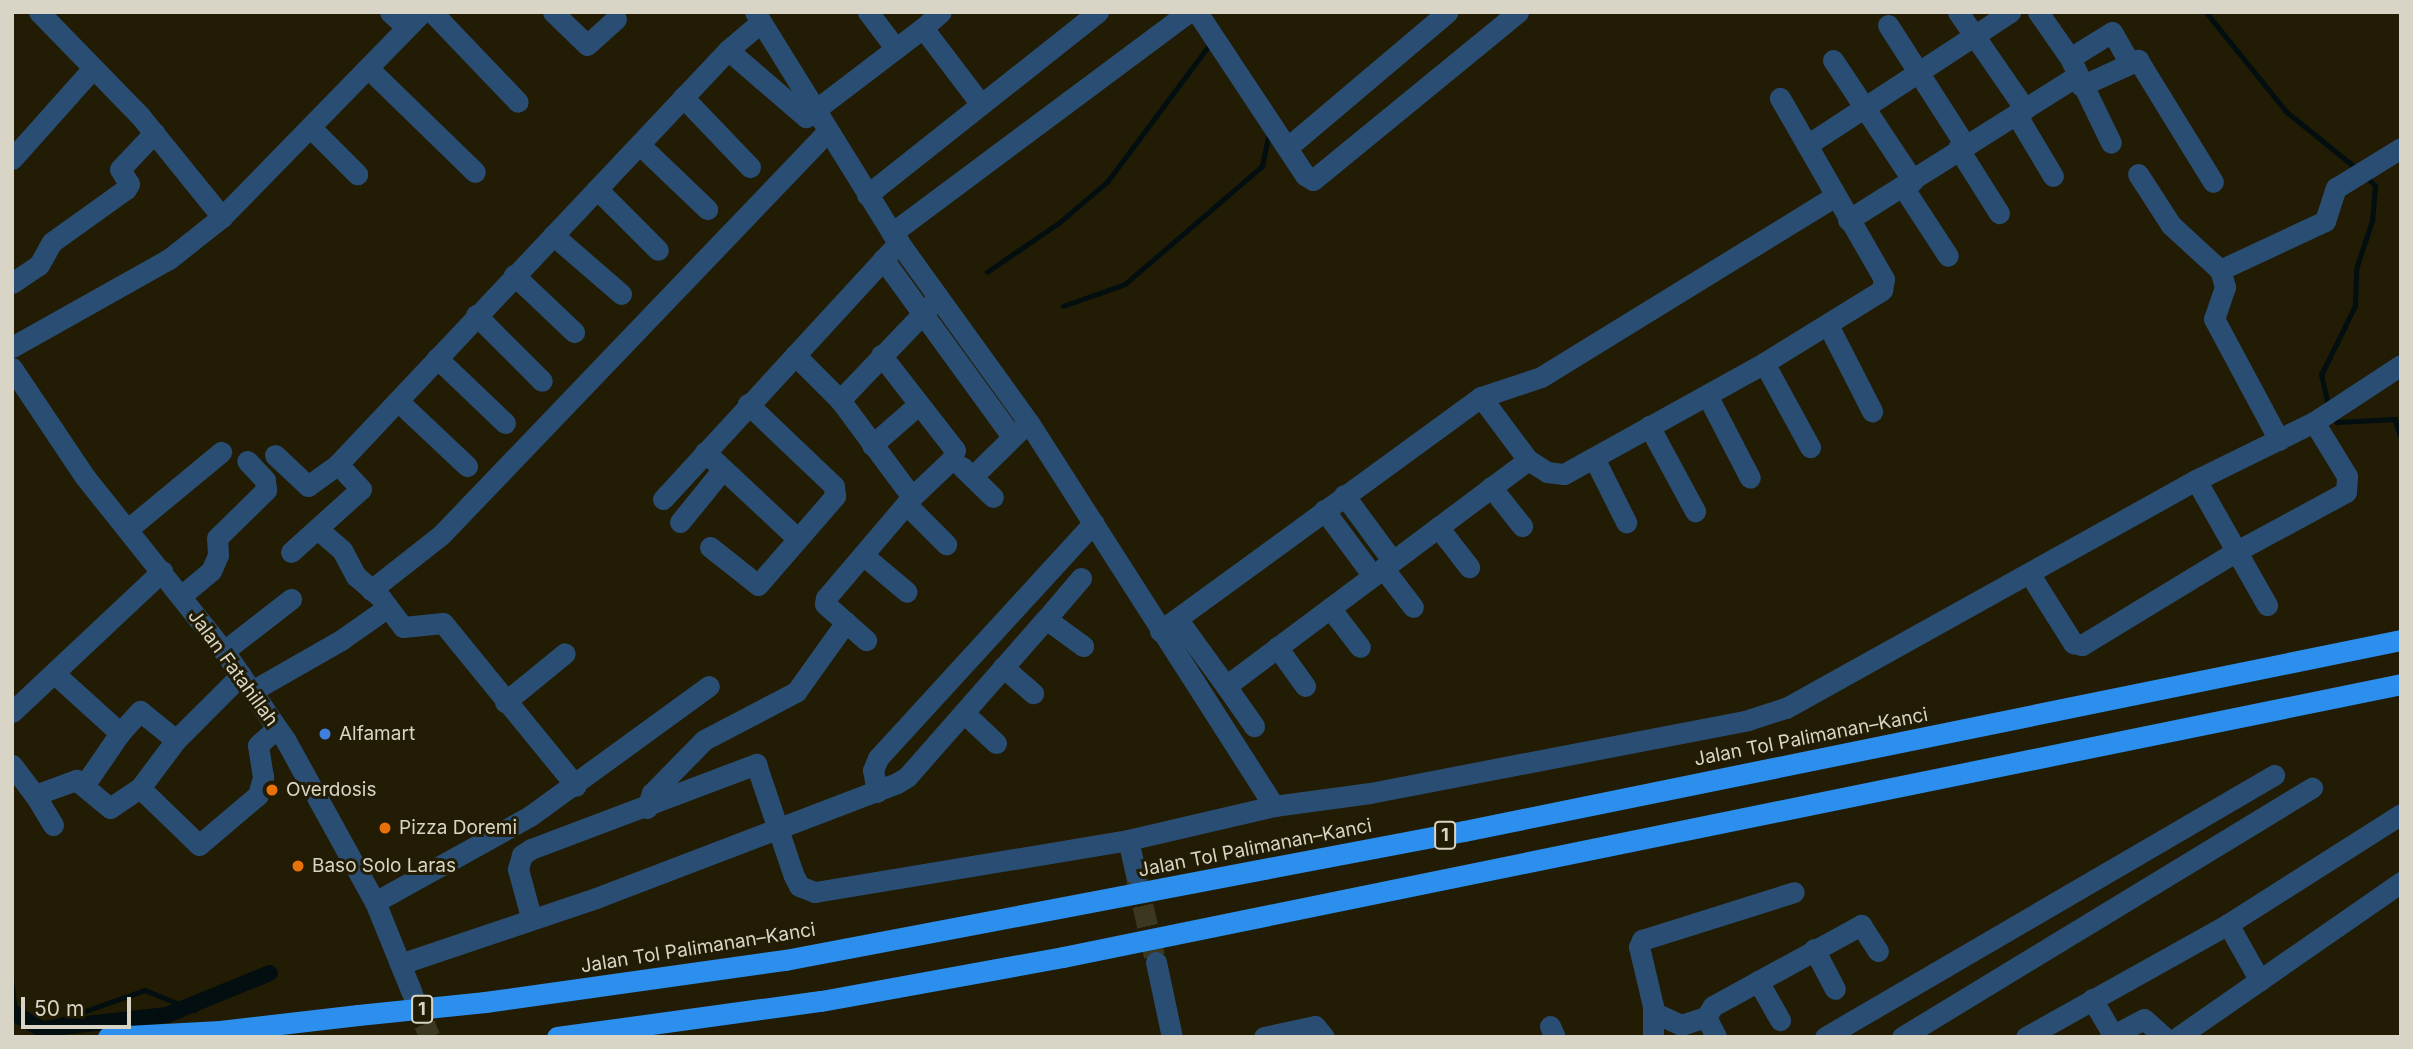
<!DOCTYPE html>
<html>
<head>
<meta charset="utf-8">
<style>
	body { margin:0 }
	#map { position:relative; width:2413px; height:1049px; overflow:hidden; background:#211c03; font-family:Inter,sans-serif }
	div>[style] { position:absolute }
	[style*='--x'] { left:calc(var(--x)*1px); top:calc(var(--y)*1px); width:calc(var(--w)*1px); rotate:calc(var(--a)*1deg) }
	.stream>* { height:4.5px; margin:-2.25px; padding:0 2.25px; transform-origin:2.25px; border-radius:2.25px; background:#020e0f }
	.canal>* { height:16px; margin:-8px; padding:0 8px; transform-origin:8px; border-radius:8px; background:#020e0f }
	.minor-tunnel>* { height:21px; margin-top:-10.5px; transform-origin:0; background:repeating-linear-gradient(90deg,#3c3820 0 21px,transparent 0 31px) }
	.minor>* { height:21px; margin:-10.5px; padding:0 10.5px; transform-origin:10.5px; border-radius:10.5px; background:#2a4d73 }
	.highway>* { height:21px; margin:-10.5px; padding:0 10.5px; transform-origin:10.5px; border-radius:10.5px; background:#2c8eed }
	.highway-bridge>* { height:21px; margin:-10.5px; padding:0 10.5px; transform-origin:10.5px; border-radius:10.5px; background:#2c8eed }
	.dots>* { width:19px; height:19px; translate:-50% -50%; box-sizing:border-box; border:4px solid #211c03; border-radius:50% }
	span { translate:-50% -50%; white-space:nowrap; text-align:center; line-height:1.15; -webkit-text-stroke:6px #211c03; paint-order:stroke }
	.shield-label span { padding:2px 5px; background:#211c03; border:2px solid; border-radius:5px; -webkit-text-stroke-width:0 }
	.shield-label { font-size:18px; color:#d8d5c6; font-weight:700 }
	.street-label { font-size:19px; color:#d8d5c6 }
	.poi-label { font-size:19px; color:#d8d5c6 }
	.left { translate:0 -50%; text-align:left }
	.frame { position:absolute; inset:0; border:14px solid #d8d5c6; pointer-events:none }
	.scale { position:absolute; left:21px; top:997px; width:110px; height:32px; box-sizing:border-box; border:4px solid #d8d5c6; border-top:0; padding-left:9px; font-size:21px; line-height:24px; white-space:nowrap; color:#d8d5c6; -webkit-text-stroke:5px #211c03; paint-order:stroke }
</style>
</head>
<body>
<div id="map">
	<div class="stream">
		<i style="--x:2206;--y:12;--w:129;--a:51"></i>
		<i style="--x:2287;--y:112;--w:87;--a:39"></i>
		<i style="--x:987;--y:272;--w:88;--a:-34.4"></i>
		<i style="--x:1060;--y:222;--w:62;--a:-40.4"></i>
		<i style="--x:1107;--y:182;--w:171;--a:-53.3"></i>
		<i style="--x:1063;--y:306;--w:66;--a:-19.5"></i>
		<i style="--x:1125;--y:284;--w:181;--a:-40.7"></i>
		<i style="--x:1262;--y:166;--w:33;--a:-78"></i>
		<i style="--x:2328;--y:405;--w:31;--a:-103"></i>
		<i style="--x:2321;--y:375;--w:77;--a:-63.8"></i>
		<i style="--x:2355;--y:306;--w:37;--a:-88"></i>
		<i style="--x:2356;--y:269;--w:51;--a:-71.6"></i>
		<i style="--x:2372;--y:221;--w:35;--a:-85"></i>
		<i style="--x:2375;--y:186;--w:11;--a:-135"></i>
		<i style="--x:2334;--y:416;--w:7;--a:63"></i>
		<i style="--x:2337;--y:422;--w:58;--a:-3"></i>
		<i style="--x:2395;--y:419;--w:19;--a:72"></i>
		<i style="--x:12;--y:983;--w:26;--a:83"></i>
		<i style="--x:15;--y:1009;--w:33;--a:31"></i>
		<i style="--x:43;--y:1026;--w:108;--a:-19.4"></i>
		<i style="--x:145;--y:990;--w:53;--a:22.2"></i>
	</div>
	<div class="canal">
		<i style="--x:12;--y:1012;--w:34;--a:30"></i>
		<i style="--x:42;--y:1029;--w:126;--a:-6.4"></i>
		<i style="--x:167;--y:1015;--w:111;--a:-22.2"></i>
	</div>
	<div class="minor-tunnel">
		<i style="--x:1136;--y:875;--w:89;--a:77.1"></i>
		<i style="--x:413;--y:995;--w:45;--a:68"></i>
	</div>
	<div class="minor">
		<i style="--x:39;--y:12;--w:146;--a:45.8"></i>
		<i style="--x:141;--y:117;--w:129;--a:51"></i>
		<i style="--x:222;--y:217;--w:286;--a:-45.7"></i>
		<i style="--x:390;--y:12;--w:22;--a:43"></i>
		<i style="--x:432;--y:12;--w:124;--a:46.3"></i>
		<i style="--x:553;--y:12;--w:47;--a:44.1"></i>
		<i style="--x:587;--y:45;--w:39;--a:-42"></i>
		<i style="--x:755;--y:12;--w:260;--a:58.2"></i>
		<i style="--x:892;--y:233;--w:234;--a:54.2"></i>
		<i style="--x:1029;--y:423;--w:455;--a:57.4"></i>
		<i style="--x:868;--y:12;--w:46;--a:52.9"></i>
		<i style="--x:1197;--y:12;--w:196;--a:56.5"></i>
		<i style="--x:1305;--y:175;--w:9;--a:32"></i>
		<i style="--x:1313;--y:180;--w:265;--a:-39.3"></i>
		<i style="--x:1958;--y:12;--w:118;--a:55.4"></i>
		<i style="--x:2038;--y:12;--w:56;--a:55.2"></i>
		<i style="--x:2070;--y:58;--w:94;--a:64.2"></i>
		<i style="--x:1888;--y:25;--w:143;--a:57.3"></i>
		<i style="--x:923;--y:28;--w:24;--a:-42"></i>
		<i style="--x:728;--y:50;--w:103;--a:40.7"></i>
		<i style="--x:806;--y:117;--w:147;--a:-37.3"></i>
		<i style="--x:923;--y:28;--w:94;--a:52.8"></i>
		<i style="--x:2070;--y:58;--w:49;--a:-31.8"></i>
		<i style="--x:2112;--y:32;--w:34;--a:60"></i>
		<i style="--x:1833;--y:60;--w:145;--a:56.5"></i>
		<i style="--x:368;--y:68;--w:149;--a:44.2"></i>
		<i style="--x:2081;--y:86;--w:63;--a:-24.5"></i>
		<i style="--x:2138;--y:60;--w:143;--a:58.4"></i>
		<i style="--x:683;--y:97;--w:97;--a:46.3"></i>
		<i style="--x:2016;--y:114;--w:72;--a:59.2"></i>
		<i style="--x:312;--y:129;--w:64;--a:45"></i>
		<i style="--x:640;--y:145;--w:93;--a:43.7"></i>
		<i style="--x:1807;--y:145;--w:243;--a:-33.2"></i>
		<i style="--x:1288;--y:147;--w:209;--a:-40.2"></i>
		<i style="--x:1958;--y:148;--w:77;--a:57.8"></i>
		<i style="--x:12;--y:159;--w:122;--a:-48.3"></i>
		<i style="--x:2138;--y:174;--w:61;--a:57.1"></i>
		<i style="--x:2171;--y:225;--w:67;--a:42.6"></i>
		<i style="--x:1903;--y:187;--w:82;--a:56.9"></i>
		<i style="--x:597;--y:189;--w:86;--a:45"></i>
		<i style="--x:867;--y:195;--w:295;--a:-38.4"></i>
		<i style="--x:1848;--y:220;--w:271;--a:-32.2"></i>
		<i style="--x:892;--y:233;--w:369;--a:-36.7"></i>
		<i style="--x:553;--y:235;--w:90;--a:40.9"></i>
		<i style="--x:883;--y:259;--w:218;--a:54"></i>
		<i style="--x:514;--y:275;--w:83;--a:43.5"></i>
		<i style="--x:12;--y:283;--w:32;--a:-34"></i>
		<i style="--x:39;--y:265;--w:26;--a:-61"></i>
		<i style="--x:52;--y:242;--w:91;--a:-35.6"></i>
		<i style="--x:126;--y:189;--w:6;--a:-59"></i>
		<i style="--x:129;--y:184;--w:17;--a:-121"></i>
		<i style="--x:120;--y:169;--w:50;--a:-46.6"></i>
		<i style="--x:476;--y:315;--w:93;--a:45"></i>
		<i style="--x:1828;--y:325;--w:97;--a:62.9"></i>
		<i style="--x:12;--y:347;--w:180;--a:-29.3"></i>
		<i style="--x:169;--y:259;--w:68;--a:-38.4"></i>
		<i style="--x:795;--y:355;--w:64;--a:45"></i>
		<i style="--x:840;--y:400;--w:121;--a:53.4"></i>
		<i style="--x:912;--y:497;--w:133;--a:130.4"></i>
		<i style="--x:826;--y:598;--w:6;--a:99"></i>
		<i style="--x:825;--y:604;--w:55;--a:41.3"></i>
		<i style="--x:881;--y:355;--w:120;--a:52.1"></i>
		<i style="--x:955;--y:450;--w:9;--a:108"></i>
		<i style="--x:952;--y:459;--w:55;--a:136.5"></i>
		<i style="--x:437;--y:358;--w:94;--a:43.7"></i>
		<i style="--x:1764;--y:363;--w:96;--a:61.3"></i>
		<i style="--x:12;--y:368;--w:131;--a:56.2"></i>
		<i style="--x:85;--y:477;--w:223;--a:51.4"></i>
		<i style="--x:224;--y:651;--w:109;--a:55.4"></i>
		<i style="--x:286;--y:741;--w:184;--a:61.1"></i>
		<i style="--x:375;--y:902;--w:98;--a:67.9"></i>
		<i style="--x:1707;--y:395;--w:93;--a:62.6"></i>
		<i style="--x:1481;--y:397;--w:79;--a:53.3"></i>
		<i style="--x:1528;--y:460;--w:22;--a:32"></i>
		<i style="--x:1547;--y:472;--w:17;--a:7"></i>
		<i style="--x:1564;--y:474;--w:229;--a:-29"></i>
		<i style="--x:1764;--y:363;--w:139;--a:-31.7"></i>
		<i style="--x:1882;--y:290;--w:11;--a:-80"></i>
		<i style="--x:1884;--y:279;--w:209;--a:-119.9"></i>
		<i style="--x:840;--y:400;--w:136;--a:-46.2"></i>
		<i style="--x:398;--y:401;--w:95;--a:43.3"></i>
		<i style="--x:1649;--y:426;--w:97;--a:61.6"></i>
		<i style="--x:2279;--y:440;--w:137;--a:-118.2"></i>
		<i style="--x:2214;--y:319;--w:34;--a:-71"></i>
		<i style="--x:2225;--y:287;--w:18;--a:-106"></i>
		<i style="--x:2220;--y:270;--w:116;--a:-25"></i>
		<i style="--x:2325;--y:221;--w:35;--a:-72"></i>
		<i style="--x:2336;--y:188;--w:76;--a:-31.6"></i>
		<i style="--x:872;--y:445;--w:62;--a:-41.1"></i>
		<i style="--x:705;--y:452;--w:126;--a:43.1"></i>
		<i style="--x:275;--y:455;--w:45;--a:43.2"></i>
		<i style="--x:308;--y:486;--w:37;--a:-36"></i>
		<i style="--x:338;--y:464;--w:569;--a:-46.71"></i>
		<i style="--x:728;--y:50;--w:43;--a:-40.3"></i>
		<i style="--x:1594;--y:458;--w:72;--a:63.4"></i>
		<i style="--x:962;--y:467;--w:43;--a:44.1"></i>
		<i style="--x:972;--y:477;--w:69;--a:-44.4"></i>
		<i style="--x:2196;--y:480;--w:144;--a:60.4"></i>
		<i style="--x:1491;--y:487;--w:50;--a:51.5"></i>
		<i style="--x:1344;--y:495;--w:81;--a:53.6"></i>
		<i style="--x:663;--y:499;--w:349;--a:-47.4"></i>
		<i style="--x:906;--y:504;--w:57;--a:45"></i>
		<i style="--x:1324;--y:510;--w:82;--a:53.4"></i>
		<i style="--x:680;--y:522;--w:68;--a:-50.9"></i>
		<i style="--x:1438;--y:527;--w:51;--a:52.2"></i>
		<i style="--x:128;--y:529;--w:121;--a:-39.6"></i>
		<i style="--x:320;--y:531;--w:29;--a:41"></i>
		<i style="--x:342;--y:550;--w:30;--a:62"></i>
		<i style="--x:356;--y:576;--w:33;--a:41"></i>
		<i style="--x:381;--y:598;--w:36;--a:53"></i>
		<i style="--x:403;--y:627;--w:40;--a:-5.7"></i>
		<i style="--x:443;--y:623;--w:210;--a:50.8"></i>
		<i style="--x:710;--y:547;--w:61;--a:38.4"></i>
		<i style="--x:758;--y:585;--w:118;--a:-49.1"></i>
		<i style="--x:835;--y:496;--w:10;--a:-96"></i>
		<i style="--x:834;--y:486;--w:119;--a:-136.4"></i>
		<i style="--x:291;--y:552;--w:94;--a:-42"></i>
		<i style="--x:361;--y:489;--w:34;--a:-133"></i>
		<i style="--x:863;--y:555;--w:57;--a:40.1"></i>
		<i style="--x:1383;--y:568;--w:49;--a:52.4"></i>
		<i style="--x:2029;--y:573;--w:83;--a:57.8"></i>
		<i style="--x:2073;--y:643;--w:9;--a:13"></i>
		<i style="--x:2082;--y:645;--w:179;--a:-31.3"></i>
		<i style="--x:2235;--y:552;--w:126;--a:-28.4"></i>
		<i style="--x:2346;--y:492;--w:16;--a:-86"></i>
		<i style="--x:2347;--y:476;--w:63;--a:-121.4"></i>
		<i style="--x:371;--y:590;--w:89;--a:-38.2"></i>
		<i style="--x:441;--y:535;--w:559;--a:-46.23"></i>
		<i style="--x:181;--y:596;--w:39;--a:-40"></i>
		<i style="--x:211;--y:571;--w:17;--a:-66"></i>
		<i style="--x:218;--y:555;--w:17;--a:-93"></i>
		<i style="--x:217;--y:538;--w:69;--a:-44.4"></i>
		<i style="--x:266;--y:490;--w:10;--a:-96"></i>
		<i style="--x:265;--y:480;--w:26;--a:-133"></i>
		<i style="--x:1330;--y:608;--w:49;--a:52.4"></i>
		<i style="--x:1046;--y:619;--w:54;--a:-49.5"></i>
		<i style="--x:1178;--y:620;--w:82;--a:54"></i>
		<i style="--x:1226;--y:686;--w:377;--a:-36.8"></i>
		<i style="--x:1160;--y:631;--w:397;--a:-36.1"></i>
		<i style="--x:1481;--y:397;--w:63;--a:-18.4"></i>
		<i style="--x:1541;--y:377;--w:345;--a:-31.6"></i>
		<i style="--x:1277;--y:647;--w:48;--a:54.3"></i>
		<i style="--x:224;--y:651;--w:85;--a:-37.8"></i>
		<i style="--x:1003;--y:667;--w:40;--a:41"></i>
		<i style="--x:55;--y:674;--w:88;--a:42.2"></i>
		<i style="--x:120;--y:733;--w:30;--a:-48"></i>
		<i style="--x:140;--y:711;--w:46;--a:38.9"></i>
		<i style="--x:176;--y:740;--w:60;--a:126.9"></i>
		<i style="--x:140;--y:788;--w:82;--a:44"></i>
		<i style="--x:199;--y:845;--w:77;--a:-40.3"></i>
		<i style="--x:258;--y:795;--w:19;--a:-74"></i>
		<i style="--x:263;--y:777;--w:32;--a:-99"></i>
		<i style="--x:258;--y:745;--w:25;--a:-42"></i>
		<i style="--x:1226;--y:686;--w:49;--a:55"></i>
		<i style="--x:252;--y:691;--w:103;--a:-29.8"></i>
		<i style="--x:341;--y:640;--w:57;--a:-35.1"></i>
		<i style="--x:505;--y:702;--w:77;--a:-39.2"></i>
		<i style="--x:12;--y:712;--w:206;--a:-43.2"></i>
		<i style="--x:964;--y:713;--w:44;--a:43.2"></i>
		<i style="--x:176;--y:740;--w:92;--a:-45"></i>
		<i style="--x:12;--y:765;--w:38;--a:53"></i>
		<i style="--x:35;--y:795;--w:44;--a:-20.1"></i>
		<i style="--x:76;--y:780;--w:44;--a:39.5"></i>
		<i style="--x:110;--y:808;--w:36;--a:-34"></i>
		<i style="--x:85;--y:784;--w:62;--a:-55.5"></i>
		<i style="--x:877;--y:792;--w:22;--a:-100"></i>
		<i style="--x:873;--y:770;--w:13;--a:-67"></i>
		<i style="--x:878;--y:758;--w:319;--a:-47.5"></i>
		<i style="--x:35;--y:795;--w:35;--a:59"></i>
		<i style="--x:647;--y:808;--w:16;--a:-72"></i>
		<i style="--x:652;--y:793;--w:74;--a:-45.5"></i>
		<i style="--x:704;--y:740;--w:104;--a:-27.6"></i>
		<i style="--x:796;--y:692;--w:86;--a:-54.5"></i>
		<i style="--x:1128;--y:840;--w:35;--a:77"></i>
		<i style="--x:375;--y:902;--w:177;--a:-29"></i>
		<i style="--x:530;--y:816;--w:221;--a:-36"></i>
		<i style="--x:531;--y:917;--w:50;--a:-105.2"></i>
		<i style="--x:518;--y:869;--w:15;--a:-74"></i>
		<i style="--x:522;--y:855;--w:11;--a:-34"></i>
		<i style="--x:531;--y:849;--w:241;--a:-20.7"></i>
		<i style="--x:756;--y:764;--w:118;--a:71.3"></i>
		<i style="--x:794;--y:876;--w:11;--a:63"></i>
		<i style="--x:799;--y:886;--w:17;--a:21"></i>
		<i style="--x:815;--y:892;--w:317;--a:-9.4"></i>
		<i style="--x:1128;--y:840;--w:150;--a:-13.1"></i>
		<i style="--x:1274;--y:806;--w:97;--a:-7.7"></i>
		<i style="--x:1370;--y:793;--w:385;--a:-10.9"></i>
		<i style="--x:1748;--y:720;--w:40;--a:-18"></i>
		<i style="--x:1786;--y:708;--w:469;--a:-29.1"></i>
		<i style="--x:2196;--y:480;--w:131;--a:-26.2"></i>
		<i style="--x:2314;--y:422;--w:104;--a:-33.2"></i>
		<i style="--x:2228;--y:924;--w:65;--a:60.7"></i>
		<i style="--x:1814;--y:949;--w:45;--a:62.3"></i>
		<i style="--x:1156;--y:962;--w:77;--a:78"></i>
		<i style="--x:400;--y:964;--w:207;--a:-18.6"></i>
		<i style="--x:596;--y:898;--w:322;--a:-20.9"></i>
		<i style="--x:897;--y:783;--w:12;--a:-31"></i>
		<i style="--x:907;--y:777;--w:210;--a:-48.7"></i>
		<i style="--x:1046;--y:619;--w:46;--a:36.1"></i>
		<i style="--x:1758;--y:981;--w:45;--a:60.6"></i>
		<i style="--x:2092;--y:999;--w:42;--a:59.7"></i>
		<i style="--x:1653;--y:1012;--w:31;--a:25"></i>
		<i style="--x:1681;--y:1025;--w:26;--a:-18"></i>
		<i style="--x:1706;--y:1017;--w:13;--a:-58"></i>
		<i style="--x:1713;--y:1006;--w:169;--a:-28.7"></i>
		<i style="--x:1861;--y:925;--w:31;--a:57"></i>
		<i style="--x:1706;--y:1017;--w:22;--a:63"></i>
		<i style="--x:1550;--y:1026;--w:12;--a:66"></i>
		<i style="--x:1264;--y:1037;--w:52;--a:-12.2"></i>
		<i style="--x:1315;--y:1026;--w:14;--a:51"></i>
		<i style="--x:1653;--y:1037;--w:31;--a:-90"></i>
		<i style="--x:1653;--y:1006;--w:61;--a:-103.3"></i>
		<i style="--x:1639;--y:947;--w:8;--a:-67"></i>
		<i style="--x:1642;--y:940;--w:159;--a:-17.5"></i>
		<i style="--x:1825;--y:1037;--w:520;--a:-30.26"></i>
		<i style="--x:1902;--y:1037;--w:480;--a:-31.3"></i>
		<i style="--x:2026;--y:1037;--w:231;--a:-29.2"></i>
		<i style="--x:2228;--y:924;--w:205;--a:-32.4"></i>
		<i style="--x:2110;--y:1037;--w:38;--a:-28"></i>
		<i style="--x:2144;--y:1019;--w:27;--a:42"></i>
		<i style="--x:2178;--y:1037;--w:272;--a:-34.8"></i>
	</div>
	<div class="highway">
		<i style="--x:485;--y:1002;--w:303;--a:-8"></i>
		<i style="--x:785;--y:960;--w:691;--a:-10.76"></i>
		<i style="--x:1464;--y:831;--w:956;--a:-11.52"></i>
		<i style="--x:108;--y:1037;--w:112;--a:-3.1"></i>
		<i style="--x:220;--y:1031;--w:139;--a:-6.6"></i>
		<i style="--x:557;--y:1037;--w:266;--a:-7.8"></i>
		<i style="--x:821;--y:1001;--w:246;--a:-10.3"></i>
		<i style="--x:1063;--y:957;--w:1366;--a:-11.53"></i>
	</div>
	<div class="highway-bridge">
		<i style="--x:358;--y:1015;--w:128;--a:-5.8"></i>
	</div>
	<div class="dots">
		<i style="left:325px;top:734px;background:#3f7fe0"></i>
		<i style="left:272px;top:790px;background:#e8710a"></i>
		<i style="left:385px;top:828px;background:#e8710a"></i>
		<i style="left:298px;top:866px;background:#e8710a"></i>
	</div>
	<div class="shield-label">
		<span style="left:1445px;top:835px">1</span>
		<span style="left:422px;top:1009px">1</span>
	</div>
	<div class="street-label">
		<span style="left:233px;top:668px;rotate:54deg">Jalan Fatahillah</span>
		<span style="left:1811px;top:737px;rotate:-11deg">Jalan Tol Palimanan–Kanci</span>
		<span style="left:1255px;top:848px;rotate:-11deg">Jalan Tol Palimanan–Kanci</span>
		<span style="left:698px;top:948px;rotate:-9deg">Jalan Tol Palimanan–Kanci</span>
	</div>
	<div class="poi-label">
		<span class="left" style="left:339px;top:734px">Alfamart</span>
		<span class="left" style="left:286px;top:790px">Overdosis</span>
		<span class="left" style="left:399px;top:828px">Pizza Doremi</span>
		<span class="left" style="left:312px;top:866px">Baso Solo Laras</span>
	</div>
	<div class="frame"></div>
	<div class="scale">50 m</div>
</div>
</body>
</html>
